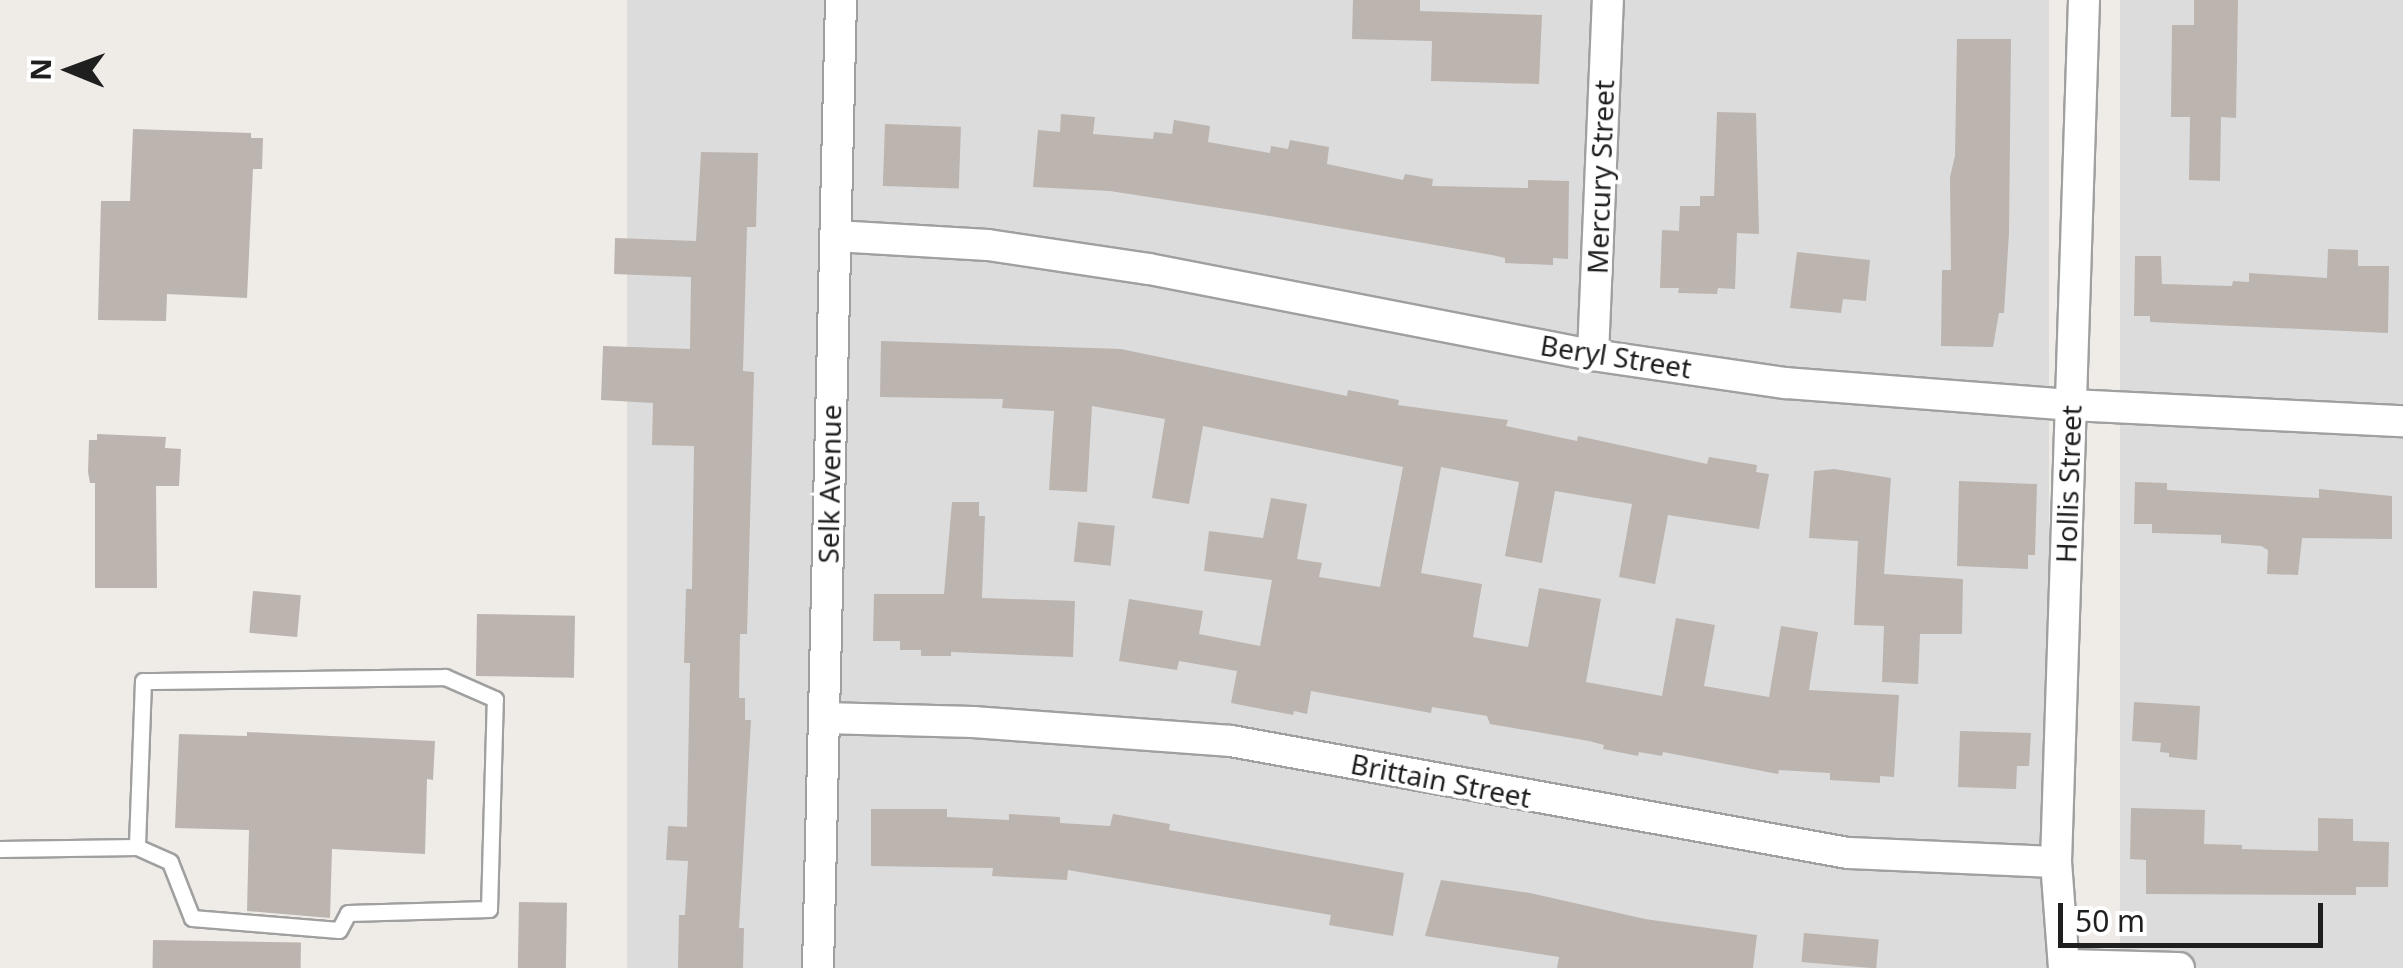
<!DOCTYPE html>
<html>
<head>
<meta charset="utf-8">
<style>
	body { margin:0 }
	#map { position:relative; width:2403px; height:968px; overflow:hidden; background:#efebe6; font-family:"Noto Sans",sans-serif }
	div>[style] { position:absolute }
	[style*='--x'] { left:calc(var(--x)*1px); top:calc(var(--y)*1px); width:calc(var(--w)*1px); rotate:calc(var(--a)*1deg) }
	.residential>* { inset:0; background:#dddcdc; transform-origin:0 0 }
	.building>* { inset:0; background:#bcb4af; transform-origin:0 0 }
	.roads { filter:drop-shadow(2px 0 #a0a0a0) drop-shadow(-2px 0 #a0a0a0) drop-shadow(0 2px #a0a0a0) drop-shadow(0 -2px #a0a0a0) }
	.service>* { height:15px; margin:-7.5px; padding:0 7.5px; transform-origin:7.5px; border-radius:7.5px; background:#fff }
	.minor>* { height:30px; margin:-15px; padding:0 15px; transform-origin:15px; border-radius:15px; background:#fff }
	span { translate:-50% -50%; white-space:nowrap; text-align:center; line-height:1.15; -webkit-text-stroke:8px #fff; paint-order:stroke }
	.street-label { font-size:28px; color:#1f1f1f }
	.north { position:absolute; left:20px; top:20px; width:100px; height:100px; -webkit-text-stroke:8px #fff; paint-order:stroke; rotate:271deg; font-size:28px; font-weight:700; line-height:40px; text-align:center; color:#1f1f1f }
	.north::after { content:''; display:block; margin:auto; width:35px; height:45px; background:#1f1f1f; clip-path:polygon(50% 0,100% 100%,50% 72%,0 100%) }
	.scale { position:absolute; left:2058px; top:903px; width:265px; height:45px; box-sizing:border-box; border:5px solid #1f1f1f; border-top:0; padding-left:12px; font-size:30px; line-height:35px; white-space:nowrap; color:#1f1f1f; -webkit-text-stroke:8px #fff; paint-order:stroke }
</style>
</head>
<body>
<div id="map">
	<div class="residential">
		<i style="left:627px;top:0;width:1422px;height:969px"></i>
		<i style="left:2120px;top:0;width:283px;height:968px"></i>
	</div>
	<div class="building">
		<i style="clip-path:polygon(1353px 0,1420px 0,1420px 11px,1542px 15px,1539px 84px,1431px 81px,1432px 41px,1352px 39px)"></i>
		<i style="clip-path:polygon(2194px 0,2238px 0,2236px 118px,2221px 117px,2220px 181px,2189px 180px,2190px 117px,2171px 117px,2172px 25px,2194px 25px)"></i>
		<i style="clip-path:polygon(1957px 39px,2011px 39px,2009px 233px,2004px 313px,1999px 313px,1993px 347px,1941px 346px,1942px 270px,1951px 270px,1950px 177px,1955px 156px)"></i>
		<i style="clip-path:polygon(1717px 112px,1756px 113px,1759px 234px,1737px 233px,1735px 289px,1718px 288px,1717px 294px,1678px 293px,1679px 288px,1660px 288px,1662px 230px,1679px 231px,1680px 206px,1700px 206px,1700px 196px,1714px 196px)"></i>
		<i style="clip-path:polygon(1061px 114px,1095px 117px,1093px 134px,1153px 139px,1154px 132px,1172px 134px,1174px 120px,1210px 126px,1208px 142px,1270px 153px,1271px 146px,1288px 149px,1290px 140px,1329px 147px,1327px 164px,1403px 180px,1405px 174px,1433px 179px,1432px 186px,1528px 188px,1528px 180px,1569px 181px,1568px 259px,1553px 258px,1553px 265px,1505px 263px,1505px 258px,1492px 255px,1258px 214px,1110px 191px,1033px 187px,1038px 130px,1060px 132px)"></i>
		<i style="left:885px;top:124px;width:76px;height:62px;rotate:2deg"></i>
		<i style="clip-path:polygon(133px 129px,251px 133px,251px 138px,263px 138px,262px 169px,253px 169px,247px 298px,167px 294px,166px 321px,98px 320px,101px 201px,130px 201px)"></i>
		<i style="clip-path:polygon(701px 152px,758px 153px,756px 227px,747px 227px,743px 371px,754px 372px,747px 634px,740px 634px,739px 698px,745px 698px,745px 720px,751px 720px,739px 928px,744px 928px,743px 968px,678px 968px,679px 915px,685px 915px,688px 861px,666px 860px,668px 826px,687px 827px,690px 663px,684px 663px,686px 589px,692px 589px,694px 446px,652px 445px,653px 403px,601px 400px,603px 346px,690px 349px,691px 277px,614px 274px,615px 238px,696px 241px)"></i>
		<i style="clip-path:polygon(2328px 249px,2358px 250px,2358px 266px,2389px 266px,2388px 333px,2150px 322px,2150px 316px,2134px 316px,2135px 256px,2161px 256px,2162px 284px,2232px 286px,2233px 281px,2249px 282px,2249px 273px,2327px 278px)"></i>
		<i style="clip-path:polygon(1797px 252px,1870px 260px,1866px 301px,1843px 299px,1841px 313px,1790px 308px)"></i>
		<i style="clip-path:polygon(881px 341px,1121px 349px,1347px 396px,1348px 390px,1399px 400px,1398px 405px,1508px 420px,1506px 426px,1577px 441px,1578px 436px,1707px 464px,1709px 457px,1757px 465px,1756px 472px,1769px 474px,1759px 529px,1668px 515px,1655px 584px,1619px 577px,1632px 504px,1555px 491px,1542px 563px,1505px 556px,1519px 482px,1441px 467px,1421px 573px,1482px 584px,1473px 637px,1528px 647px,1539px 588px,1601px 599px,1586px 682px,1662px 696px,1676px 618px,1715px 625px,1704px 686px,1769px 697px,1781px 626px,1818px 632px,1809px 690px,1899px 695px,1894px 777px,1880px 776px,1880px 783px,1830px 780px,1830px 773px,1779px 770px,1778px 774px,1663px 752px,1662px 756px,1639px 752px,1638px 756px,1603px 749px,1604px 745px,1589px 741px,1490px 724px,1487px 716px,1432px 707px,1431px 713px,1311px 691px,1307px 714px,1294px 711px,1293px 715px,1231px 703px,1237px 671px,1179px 661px,1177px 670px,1119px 661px,1129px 599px,1203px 611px,1199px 634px,1260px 646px,1272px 580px,1204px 571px,1209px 531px,1263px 538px,1271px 498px,1307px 504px,1297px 559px,1322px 563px,1319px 577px,1380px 587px,1403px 467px,1203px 426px,1189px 504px,1152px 498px,1165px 419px,1092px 406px,1087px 492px,1049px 490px,1054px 411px,1002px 408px,1003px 399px,880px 397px)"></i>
		<i style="clip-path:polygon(97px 434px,166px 437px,165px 448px,181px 449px,179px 486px,156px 486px,157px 588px,95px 588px,95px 483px,90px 483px,88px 472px,89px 440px,97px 440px)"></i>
		<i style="clip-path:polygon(1834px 469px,1891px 478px,1884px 574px,1963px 579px,1962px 634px,1920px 634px,1918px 684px,1882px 682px,1884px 626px,1854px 625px,1858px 541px,1809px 538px,1814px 471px)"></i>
		<i style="clip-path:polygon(1959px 481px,2037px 484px,2035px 555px,2028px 555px,2028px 569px,1957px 566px)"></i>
		<i style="clip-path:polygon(2135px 482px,2167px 483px,2167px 490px,2319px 498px,2319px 489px,2392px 496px,2392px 539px,2302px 538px,2298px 575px,2267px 574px,2268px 550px,2261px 546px,2221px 543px,2221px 535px,2152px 533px,2152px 524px,2134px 524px)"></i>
		<i style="clip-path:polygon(952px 502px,979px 502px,979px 516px,985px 516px,982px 598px,1075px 601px,1073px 657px,951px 652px,951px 656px,921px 656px,921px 650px,900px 650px,900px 641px,873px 641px,874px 594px,944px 594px)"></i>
		<i style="left:1078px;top:522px;width:37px;height:40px;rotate:6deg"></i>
		<i style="left:253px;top:591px;width:48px;height:42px;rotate:5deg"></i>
		<i style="left:477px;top:614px;width:98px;height:62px;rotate:1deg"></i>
		<i style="clip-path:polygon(2134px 702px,2200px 706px,2197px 760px,2169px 757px,2169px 753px,2160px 752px,2161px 743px,2132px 741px)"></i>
		<i style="clip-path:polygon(1960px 731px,2031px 733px,2029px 766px,2017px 766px,2016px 789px,1958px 787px)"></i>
		<i style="clip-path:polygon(247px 732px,435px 741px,433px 780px,427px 779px,425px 854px,332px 849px,330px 918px,247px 911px,249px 830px,175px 828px,179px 734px,247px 736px)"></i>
		<i style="clip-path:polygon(2131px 808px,2205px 810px,2204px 844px,2242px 845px,2242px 849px,2318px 851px,2318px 818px,2353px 819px,2353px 841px,2389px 842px,2388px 887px,2356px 887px,2356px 895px,2146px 894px,2146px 860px,2130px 859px)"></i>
		<i style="clip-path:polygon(871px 809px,947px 809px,947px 817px,1009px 820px,1009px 814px,1060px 817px,1060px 823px,1110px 826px,1113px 814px,1170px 824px,1169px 830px,1404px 873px,1393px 936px,1329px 925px,1331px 915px,1068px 870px,1067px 880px,992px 876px,993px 868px,871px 866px)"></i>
		<i style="clip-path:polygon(1441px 880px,1530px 893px,1645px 919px,1757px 935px,1753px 968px,1557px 968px,1559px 957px,1425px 936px)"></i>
		<i style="left:519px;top:902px;width:48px;height:66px;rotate:1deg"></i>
		<i style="left:1804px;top:933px;width:75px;height:29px;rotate:5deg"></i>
		<i style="left:153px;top:940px;width:148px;height:28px;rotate:1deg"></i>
	</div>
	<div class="roads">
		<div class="service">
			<i style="--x:0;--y:849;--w:137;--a:-0.8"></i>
			<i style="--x:137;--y:847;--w:36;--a:24"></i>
			<i style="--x:170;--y:862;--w:60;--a:68.6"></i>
			<i style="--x:192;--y:918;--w:147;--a:4.7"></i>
			<i style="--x:339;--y:930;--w:19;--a:-62"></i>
			<i style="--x:348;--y:913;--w:141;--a:-1.6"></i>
			<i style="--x:489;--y:909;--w:210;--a:-88.4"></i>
			<i style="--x:495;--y:699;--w:55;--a:-156.3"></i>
			<i style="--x:445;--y:677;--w:302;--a:179.2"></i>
			<i style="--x:143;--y:681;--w:166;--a:92.1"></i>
		</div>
		<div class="minor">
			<i style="--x:835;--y:236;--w:153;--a:3.4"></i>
			<i style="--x:988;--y:245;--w:163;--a:8.5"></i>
			<i style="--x:1149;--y:269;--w:452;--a:11"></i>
			<i style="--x:1593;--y:355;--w:195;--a:8.3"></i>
			<i style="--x:1786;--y:383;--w:286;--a:4.4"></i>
			<i style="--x:2071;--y:405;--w:332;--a:2.8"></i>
			<i style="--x:1593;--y:355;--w:355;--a:-87.6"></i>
			<i style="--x:824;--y:718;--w:149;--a:1.5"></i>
			<i style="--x:973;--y:722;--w:259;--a:4.2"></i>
			<i style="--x:1231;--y:741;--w:627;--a:10.29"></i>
			<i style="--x:1848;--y:853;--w:208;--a:2.5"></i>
			<i style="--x:2065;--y:965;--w:114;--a:1.5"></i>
			<i style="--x:818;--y:968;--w:968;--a:-88.64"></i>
			<i style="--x:2064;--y:968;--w:106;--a:-94.3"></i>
			<i style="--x:2056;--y:862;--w:862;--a:-88.14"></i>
		</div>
	</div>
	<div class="street-label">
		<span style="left:1600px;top:177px;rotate:-88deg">Mercury Street</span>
		<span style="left:1616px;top:356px;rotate:9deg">Beryl Street</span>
		<span style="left:829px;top:484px;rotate:-89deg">Selk Avenue</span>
		<span style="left:2068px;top:484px;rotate:-88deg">Hollis Street</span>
		<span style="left:1441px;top:780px;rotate:11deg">Brittain Street</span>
	</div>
	<div class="north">N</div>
	<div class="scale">50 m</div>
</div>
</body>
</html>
